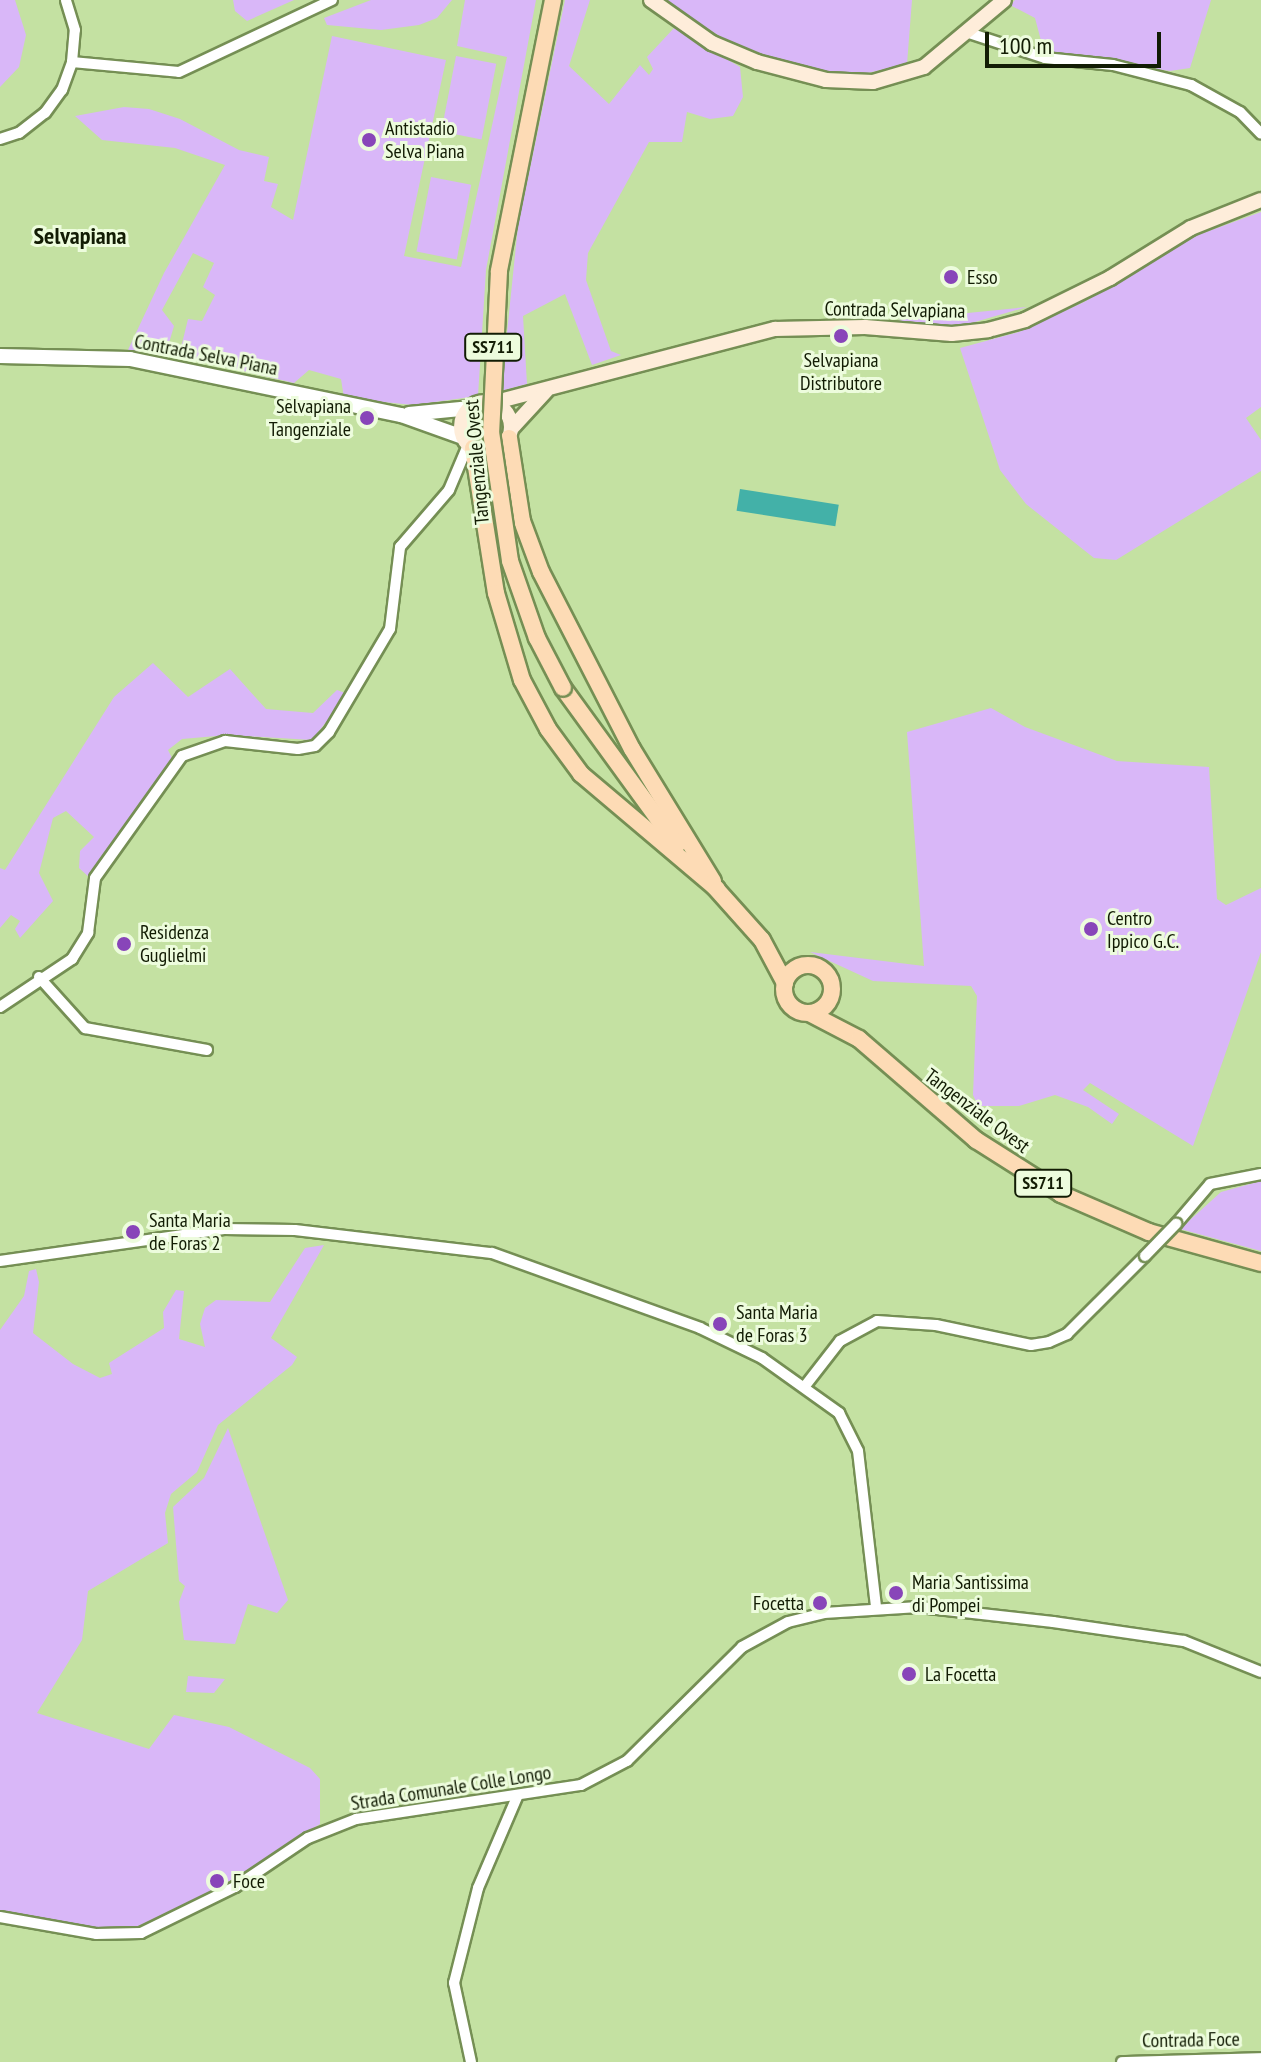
<!DOCTYPE html>
<html>
<head>
<meta charset="utf-8">
<style>
	body { margin:0 }
	#map { position:relative; width:1261px; height:2062px; overflow:hidden; background:#c4e1a2; font-family:"PT Sans Narrow",sans-serif }
	div>[style] { position:absolute }
	[style*='--x'] { left:calc(var(--x)*1px); top:calc(var(--y)*1px); width:calc(var(--w)*1px); rotate:calc(var(--a)*1deg) }
	.green>* { inset:0; background:#d9b7f8; transform-origin:0 0 }
	.water>* { inset:0; background:#43b1a8; transform-origin:0 0 }
	.roads { filter:drop-shadow(2px 0 #758f54) drop-shadow(-2px 0 #758f54) drop-shadow(0 2px #758f54) drop-shadow(0 -2px #758f54) }
	.minor>* { height:10px; margin:-5px; padding:0 5px; transform-origin:5px; border-radius:5px; background:#fff }
	.tertiary>* { height:14px; margin:-7px; padding:0 7px; transform-origin:7px; border-radius:7px; background:#fff }
	.secondary>* { height:14px; margin:-7px; padding:0 7px; transform-origin:7px; border-radius:7px; background:#feedda }
	.secondary>.ring { margin:-7px; padding:0; box-sizing:content-box; background:none; border:14px solid #feedda; border-radius:50% }
	.primary>* { height:16px; margin:-8px; padding:0 8px; transform-origin:8px; border-radius:8px; background:#fddbb5 }
	.primary>.ring { margin:-8px; padding:0; box-sizing:content-box; background:none; border:16px solid #fddbb5; border-radius:50% }
	.bridges { filter:drop-shadow(2px 0 #758f54) drop-shadow(-2px 0 #758f54) drop-shadow(0 2px #758f54) drop-shadow(0 -2px #758f54) }
	.minor-bridge>* { height:10px; margin:-5px; padding:0 5px; transform-origin:5px; border-radius:5px; background:#fff }
	.primary-bridge>* { height:16px; margin:-8px; padding:0 8px; transform-origin:8px; border-radius:8px; background:#fddbb5 }
	.dots>* { width:22px; height:22px; translate:-50% -50%; box-sizing:border-box; border:4px solid #edfcdd; border-radius:50% }
	span { translate:-50% -50%; white-space:nowrap; text-align:center; line-height:1.15; -webkit-text-stroke:6px #edfcdd; paint-order:stroke }
	.shield-label span { padding:2px 6px; background:#edfcdd; border:2px solid; border-radius:6px; -webkit-text-stroke-width:0 }
	.shield-label { font-size:18px; color:#121c04; font-weight:700 }
	.poi-label { font-size:20px; color:#121c04 }
	.left { translate:0 -50%; text-align:left }
	.right { translate:-100% -50%; text-align:right }
	.street-label { font-size:20px; color:#121c04 }
	.quarter-label { font-size:24px; color:#121c04; font-weight:700 }
	.scale { position:absolute; left:985px; top:32px; width:176px; height:36px; box-sizing:border-box; border:4px solid #121c04; border-top:0; padding-left:10px; font-size:24px; line-height:28px; white-space:nowrap; color:#121c04; -webkit-text-stroke:6px #edfcdd; paint-order:stroke }
</style>
</head>
<body>
<div id="map">
	<div class="green">
		<i style="clip-path:polygon(0 0,15px 0,26px 35px,19px 67px,0 87px)"></i>
		<i style="clip-path:polygon(233px 0,294px 0,247px 21px,235px 11px)"></i>
		<i style="clip-path:polygon(371px 0,452px 0,437px 18px,419px 25px,381px 30px,327px 25px,324px 18px)"></i>
		<i style="clip-path:polygon(465px 0,536px 0,486px 270px,478px 396px,413px 405px,344px 398px,341px 379px,309px 370px,294px 383px,179px 356px,188px 319px,202px 321px,215px 295px,203px 287px,214px 263px,193px 253px,162px 310px,174px 326px,166px 353px,128px 350px,164px 273px,225px 165px,175px 148px,102px 140px,75px 116px,124px 107px,149px 109px,180px 119px,239px 150px,269px 157px,264px 181px,278px 184px,271px 207px,293px 220px,332px 36px,446px 60px,404px 256px,461px 267px,507px 57px,457px 46px)"></i>
		<i style="clip-path:polygon(565px 0,590px 0,569px 66px,609px 104px,640px 65px,649px 75px,653px 69px,647px 57px,674px 28px,740px 67px,743px 97px,733px 116px,710px 119px,687px 112px,682px 142px,649px 142px,588px 253px,586px 280px,611px 351px,621px 355px,592px 365px,565px 294px,523px 316px,527px 384px,501px 391px,518px 226px)"></i>
		<i style="clip-path:polygon(663px 0,912px 0,907px 64px,859px 75px,803px 69px,738px 48px)"></i>
		<i style="clip-path:polygon(1015px 0,1211px 0,1190px 68px,1170px 71px,1044px 52px,1035px 18px,1010px 5px)"></i>
		<i style="left:456px;top:56px;width:41px;height:77px;rotate:11deg"></i>
		<i style="left:431px;top:177px;width:41px;height:76px;rotate:11deg"></i>
		<i style="clip-path:polygon(1261px 212px,1261px 407px,1246px 418px,1261px 440px,1261px 471px,1116px 560px,1094px 558px,1026px 504px,1000px 470px,960px 348px,1019px 332px,1084px 302px,1198px 235px)"></i>
		<i style="clip-path:polygon(1027px 307px,968px 324px,930px 326px,897px 320px)"></i>
		<i style="clip-path:polygon(153px 663px,188px 697px,230px 669px,266px 709px,313px 713px,337px 690px,348px 694px,312px 740px,228px 735px,182px 739px,168px 750px,172px 758px,90px 878px,79px 868px,80px 851px,94px 837px,66px 811px,53px 818px,39px 873px,53px 901px,20px 938px,15px 929px,20px 921px,11px 915px,0 928px,0 868px,5px 870px,114px 697px)"></i>
		<i style="clip-path:polygon(991px 708px,1025px 727px,1117px 761px,1209px 767px,1217px 899px,1226px 905px,1261px 888px,1261px 952px,1193px 1146px,1090px 1083px,1083px 1090px,1119px 1114px,1112px 1124px,1088px 1107px,1055px 1095px,1019px 1106px,978px 1106px,973px 1095px,977px 996px,971px 986px,873px 981px,810px 952px,924px 966px,907px 732px)"></i>
		<i style="clip-path:polygon(1261px 1181px,1261px 1251px,1180px 1229px,1221px 1192px)"></i>
		<i style="clip-path:polygon(324px 1245px,271px 1338px,297px 1357px,292px 1365px,218px 1425px,197px 1472px,171px 1494px,165px 1513px,168px 1543px,88px 1591px,82px 1640px,37px 1713px,149px 1749px,174px 1715px,229px 1727px,310px 1768px,320px 1779px,320px 1824px,201px 1899px,131px 1929px,98px 1930px,0 1911px,0 1330px,24px 1296px,29px 1271px,36px 1269px,39px 1282px,33px 1333px,73px 1364px,100px 1378px,112px 1374px,109px 1363px,164px 1328px,163px 1312px,176px 1290px,184px 1291px,179px 1339px,205px 1347px,200px 1324px,205px 1308px,216px 1300px,270px 1302px,305px 1248px)"></i>
		<i style="clip-path:polygon(228px 1428px,288px 1600px,277px 1613px,248px 1604px,235px 1644px,184px 1640px,179px 1602px,185px 1586px,179px 1581px,173px 1507px,204px 1478px)"></i>
		<i style="clip-path:polygon(188px 1676px,201px 1677px,225px 1679px,214px 1693px,186px 1692px)"></i>
	</div>
	<div class="water">
		<i style="left:740px;top:489px;width:100px;height:22px;rotate:9deg"></i>
	</div>
	<div class="roads">
		<div class="minor">
			<i style="--x:969;--y:33;--w:80;--a:18.2"></i>
			<i style="--x:1045;--y:58;--w:68;--a:5.9"></i>
			<i style="--x:1113;--y:65;--w:81;--a:14.4"></i>
			<i style="--x:1191;--y:85;--w:56;--a:28.9"></i>
			<i style="--x:1240;--y:112;--w:30;--a:46"></i>
			<i style="--x:72;--y:62;--w:107;--a:5.3"></i>
			<i style="--x:179;--y:72;--w:169;--a:-25.2"></i>
			<i style="--x:0;--y:139;--w:20;--a:-18"></i>
			<i style="--x:19;--y:133;--w:33;--a:-38"></i>
			<i style="--x:45;--y:113;--w:29;--a:-54"></i>
			<i style="--x:62;--y:90;--w:30;--a:-70"></i>
			<i style="--x:72;--y:62;--w:32;--a:-85"></i>
			<i style="--x:75;--y:30;--w:31;--a:-107"></i>
			<i style="--x:39;--y:977;--w:69;--a:48"></i>
			<i style="--x:85;--y:1028;--w:124;--a:10.2"></i>
			<i style="--x:0;--y:1007;--w:87;--a:-33.7"></i>
			<i style="--x:72;--y:959;--w:31;--a:-58"></i>
			<i style="--x:88;--y:933;--w:55;--a:-82.7"></i>
			<i style="--x:95;--y:878;--w:150;--a:-54.5"></i>
			<i style="--x:182;--y:756;--w:46;--a:-19.2"></i>
			<i style="--x:225;--y:741;--w:73;--a:6.3"></i>
			<i style="--x:298;--y:749;--w:17;--a:-10"></i>
			<i style="--x:315;--y:746;--w:20;--a:-45"></i>
			<i style="--x:329;--y:732;--w:120;--a:-59.4"></i>
			<i style="--x:390;--y:629;--w:83;--a:-83"></i>
			<i style="--x:400;--y:547;--w:75;--a:-49.3"></i>
			<i style="--x:449;--y:490;--w:49;--a:-67.1"></i>
			<i style="--x:1176;--y:1224;--w:52;--a:-49.6"></i>
			<i style="--x:1210;--y:1184;--w:52;--a:-11.1"></i>
			<i style="--x:0;--y:1261;--w:226;--a:-8.1"></i>
			<i style="--x:224;--y:1229;--w:71;--a:0.8"></i>
			<i style="--x:295;--y:1230;--w:198;--a:6.7"></i>
			<i style="--x:492;--y:1253;--w:221;--a:19.8"></i>
			<i style="--x:700;--y:1328;--w:69;--a:25.8"></i>
			<i style="--x:762;--y:1358;--w:95;--a:35.5"></i>
			<i style="--x:839;--y:1413;--w:42;--a:63.4"></i>
			<i style="--x:858;--y:1451;--w:157;--a:83.4"></i>
			<i style="--x:805;--y:1386;--w:57;--a:-52.1"></i>
			<i style="--x:840;--y:1341;--w:42;--a:-28.4"></i>
			<i style="--x:877;--y:1321;--w:59;--a:3.9"></i>
			<i style="--x:936;--y:1325;--w:97;--a:11.9"></i>
			<i style="--x:1031;--y:1345;--w:18;--a:-9"></i>
			<i style="--x:1049;--y:1342;--w:20;--a:-24"></i>
			<i style="--x:1067;--y:1334;--w:110;--a:-45"></i>
			<i style="--x:0;--y:1917;--w:97;--a:10"></i>
			<i style="--x:96;--y:1934;--w:45;--a:-1.3"></i>
			<i style="--x:141;--y:1933;--w:105;--a:-26.1"></i>
			<i style="--x:235;--y:1887;--w:88;--a:-33.9"></i>
			<i style="--x:308;--y:1838;--w:52;--a:-21.6"></i>
			<i style="--x:356;--y:1819;--w:228;--a:-8.6"></i>
			<i style="--x:581;--y:1785;--w:52;--a:-27.6"></i>
			<i style="--x:627;--y:1761;--w:162;--a:-44.7"></i>
			<i style="--x:742;--y:1647;--w:52;--a:-28.5"></i>
			<i style="--x:788;--y:1622;--w:37;--a:-14"></i>
			<i style="--x:824;--y:1613;--w:95;--a:-3.6"></i>
			<i style="--x:919;--y:1607;--w:135;--a:6.4"></i>
			<i style="--x:1053;--y:1622;--w:132;--a:8.3"></i>
			<i style="--x:1184;--y:1641;--w:83;--a:21.9"></i>
			<i style="--x:471;--y:2062;--w:81;--a:-102.1"></i>
			<i style="--x:454;--y:1983;--w:98;--a:-75.8"></i>
			<i style="--x:478;--y:1888;--w:99;--a:-66.8"></i>
			<i style="--x:1122;--y:2062;--w:139;--a:-1.6"></i>
		</div>
		<div class="tertiary">
			<i style="--x:0;--y:356;--w:130;--a:1.3"></i>
			<i style="--x:130;--y:359;--w:277;--a:11.7"></i>
			<i style="--x:401;--y:415;--w:66;--a:19.5"></i>
			<i style="--x:409;--y:414;--w:62;--a:-5.5"></i>
		</div>
		<div class="secondary">
			<i style="--x:651;--y:0;--w:75;--a:35.2"></i>
			<i style="--x:712;--y:43;--w:49;--a:22.9"></i>
			<i style="--x:757;--y:62;--w:71;--a:14.6"></i>
			<i style="--x:826;--y:80;--w:47;--a:2.4"></i>
			<i style="--x:873;--y:82;--w:53;--a:-16.4"></i>
			<i style="--x:924;--y:67;--w:104;--a:-39.9"></i>
			<i class="ring" style="left:461px;top:402px;width:36px;height:36px"></i>
			<i style="--x:492;--y:403;--w:293;--a:-14.7"></i>
			<i style="--x:775;--y:329;--w:90;--a:-1.3"></i>
			<i style="--x:865;--y:327;--w:87;--a:4.6"></i>
			<i style="--x:952;--y:334;--w:36;--a:-6"></i>
			<i style="--x:988;--y:330;--w:38;--a:-15"></i>
			<i style="--x:1025;--y:320;--w:95;--a:-26.3"></i>
			<i style="--x:1110;--y:278;--w:95;--a:-31.7"></i>
			<i style="--x:1191;--y:228;--w:75;--a:-21.8"></i>
			<i style="--x:511;--y:429;--w:52;--a:-47.4"></i>
		</div>
		<div class="primary">
			<i style="--x:509;--y:438;--w:84;--a:81.1"></i>
			<i style="--x:522;--y:521;--w:54;--a:69.6"></i>
			<i style="--x:541;--y:572;--w:199;--a:62.8"></i>
			<i style="--x:632;--y:749;--w:155;--a:58.5"></i>
			<i style="--x:473;--y:448;--w:147;--a:81"></i>
			<i style="--x:496;--y:593;--w:91;--a:73.4"></i>
			<i style="--x:522;--y:680;--w:55;--a:62"></i>
			<i style="--x:548;--y:729;--w:56;--a:53.7"></i>
			<i style="--x:581;--y:774;--w:178;--a:40.2"></i>
			<i style="--x:563;--y:688;--w:194;--a:54"></i>
			<i style="--x:711;--y:883;--w:76;--a:48.2"></i>
			<i style="--x:762;--y:940;--w:49;--a:61.9"></i>
			<i class="ring" style="left:784px;top:965px;width:32px;height:32px"></i>
			<i style="--x:811;--y:1014;--w:54;--a:27.5"></i>
			<i style="--x:859;--y:1039;--w:155;--a:40.8"></i>
			<i style="--x:976;--y:1140;--w:101;--a:32.4"></i>
			<i style="--x:1061;--y:1194;--w:96;--a:23.4"></i>
			<i style="--x:1149;--y:1232;--w:116;--a:15.5"></i>
		</div>
	</div>
	<div class="bridges">
		<div class="minor-bridge">
			<i style="--x:1145;--y:1256;--w:45;--a:-45.9"></i>
		</div>
		<div class="primary-bridge">
			<i style="--x:553;--y:0;--w:276;--a:101.3"></i>
			<i style="--x:499;--y:271;--w:161;--a:92.8"></i>
			<i style="--x:491;--y:432;--w:130;--a:81.6"></i>
			<i style="--x:510;--y:561;--w:82;--a:70.7"></i>
			<i style="--x:537;--y:638;--w:56;--a:62.5"></i>
		</div>
	</div>
	<div class="dots">
		<i style="left:369px;top:140px;background:#8845b9"></i>
		<i style="left:951px;top:277px;background:#8845b9"></i>
		<i style="left:841px;top:336px;background:#8845b9"></i>
		<i style="left:367px;top:418px;background:#8845b9"></i>
		<i style="left:1091px;top:929px;background:#8845b9"></i>
		<i style="left:124px;top:944px;background:#8845b9"></i>
		<i style="left:133px;top:1232px;background:#8845b9"></i>
		<i style="left:720px;top:1324px;background:#8845b9"></i>
		<i style="left:896px;top:1593px;background:#8845b9"></i>
		<i style="left:820px;top:1603px;background:#8845b9"></i>
		<i style="left:909px;top:1674px;background:#8845b9"></i>
		<i style="left:217px;top:1881px;background:#8845b9"></i>
	</div>
	<div class="shield-label">
		<span style="left:493px;top:347px">SS711</span>
		<span style="left:1043px;top:1183px">SS711</span>
	</div>
	<div class="poi-label">
		<span class="left" style="left:385px;top:140px">Antistadio<br>Selva Piana</span>
		<span class="left" style="left:967px;top:277px">Esso</span>
		<span style="left:841px;top:372px">Selvapiana<br>Distributore</span>
		<span class="right" style="left:351px;top:418px">Selvapiana<br>Tangenziale</span>
		<span class="left" style="left:1107px;top:930px">Centro<br>Ippico G.C.</span>
		<span class="left" style="left:140px;top:944px">Residenza<br>Guglielmi</span>
		<span class="left" style="left:149px;top:1232px">Santa Maria<br>de Foras 2</span>
		<span class="left" style="left:736px;top:1324px">Santa Maria<br>de Foras 3</span>
		<span class="left" style="left:912px;top:1594px">Maria Santissima<br>di Pompei</span>
		<span class="right" style="left:804px;top:1603px">Focetta</span>
		<span class="left" style="left:925px;top:1674px">La Focetta</span>
		<span class="left" style="left:233px;top:1881px">Foce</span>
	</div>
	<div class="street-label">
		<span style="left:895px;top:310px;rotate:1deg">Contrada Selvapiana</span>
		<span style="left:206px;top:355px;rotate:11deg">Contrada Selva Piana</span>
		<span style="left:477px;top:462px;rotate:-95deg">Tangenziale Ovest</span>
		<span style="left:977px;top:1111px;rotate:37deg">Tangenziale Ovest</span>
		<span style="left:451px;top:1788px;rotate:-9deg">Strada Comunale Colle Longo</span>
		<span style="left:1191px;top:2040px;rotate:-1deg">Contrada Foce</span>
	</div>
	<div class="quarter-label">
		<span style="left:80px;top:236px">Selvapiana</span>
	</div>
	<div class="scale">100 m</div>
</div>
</body>
</html>
